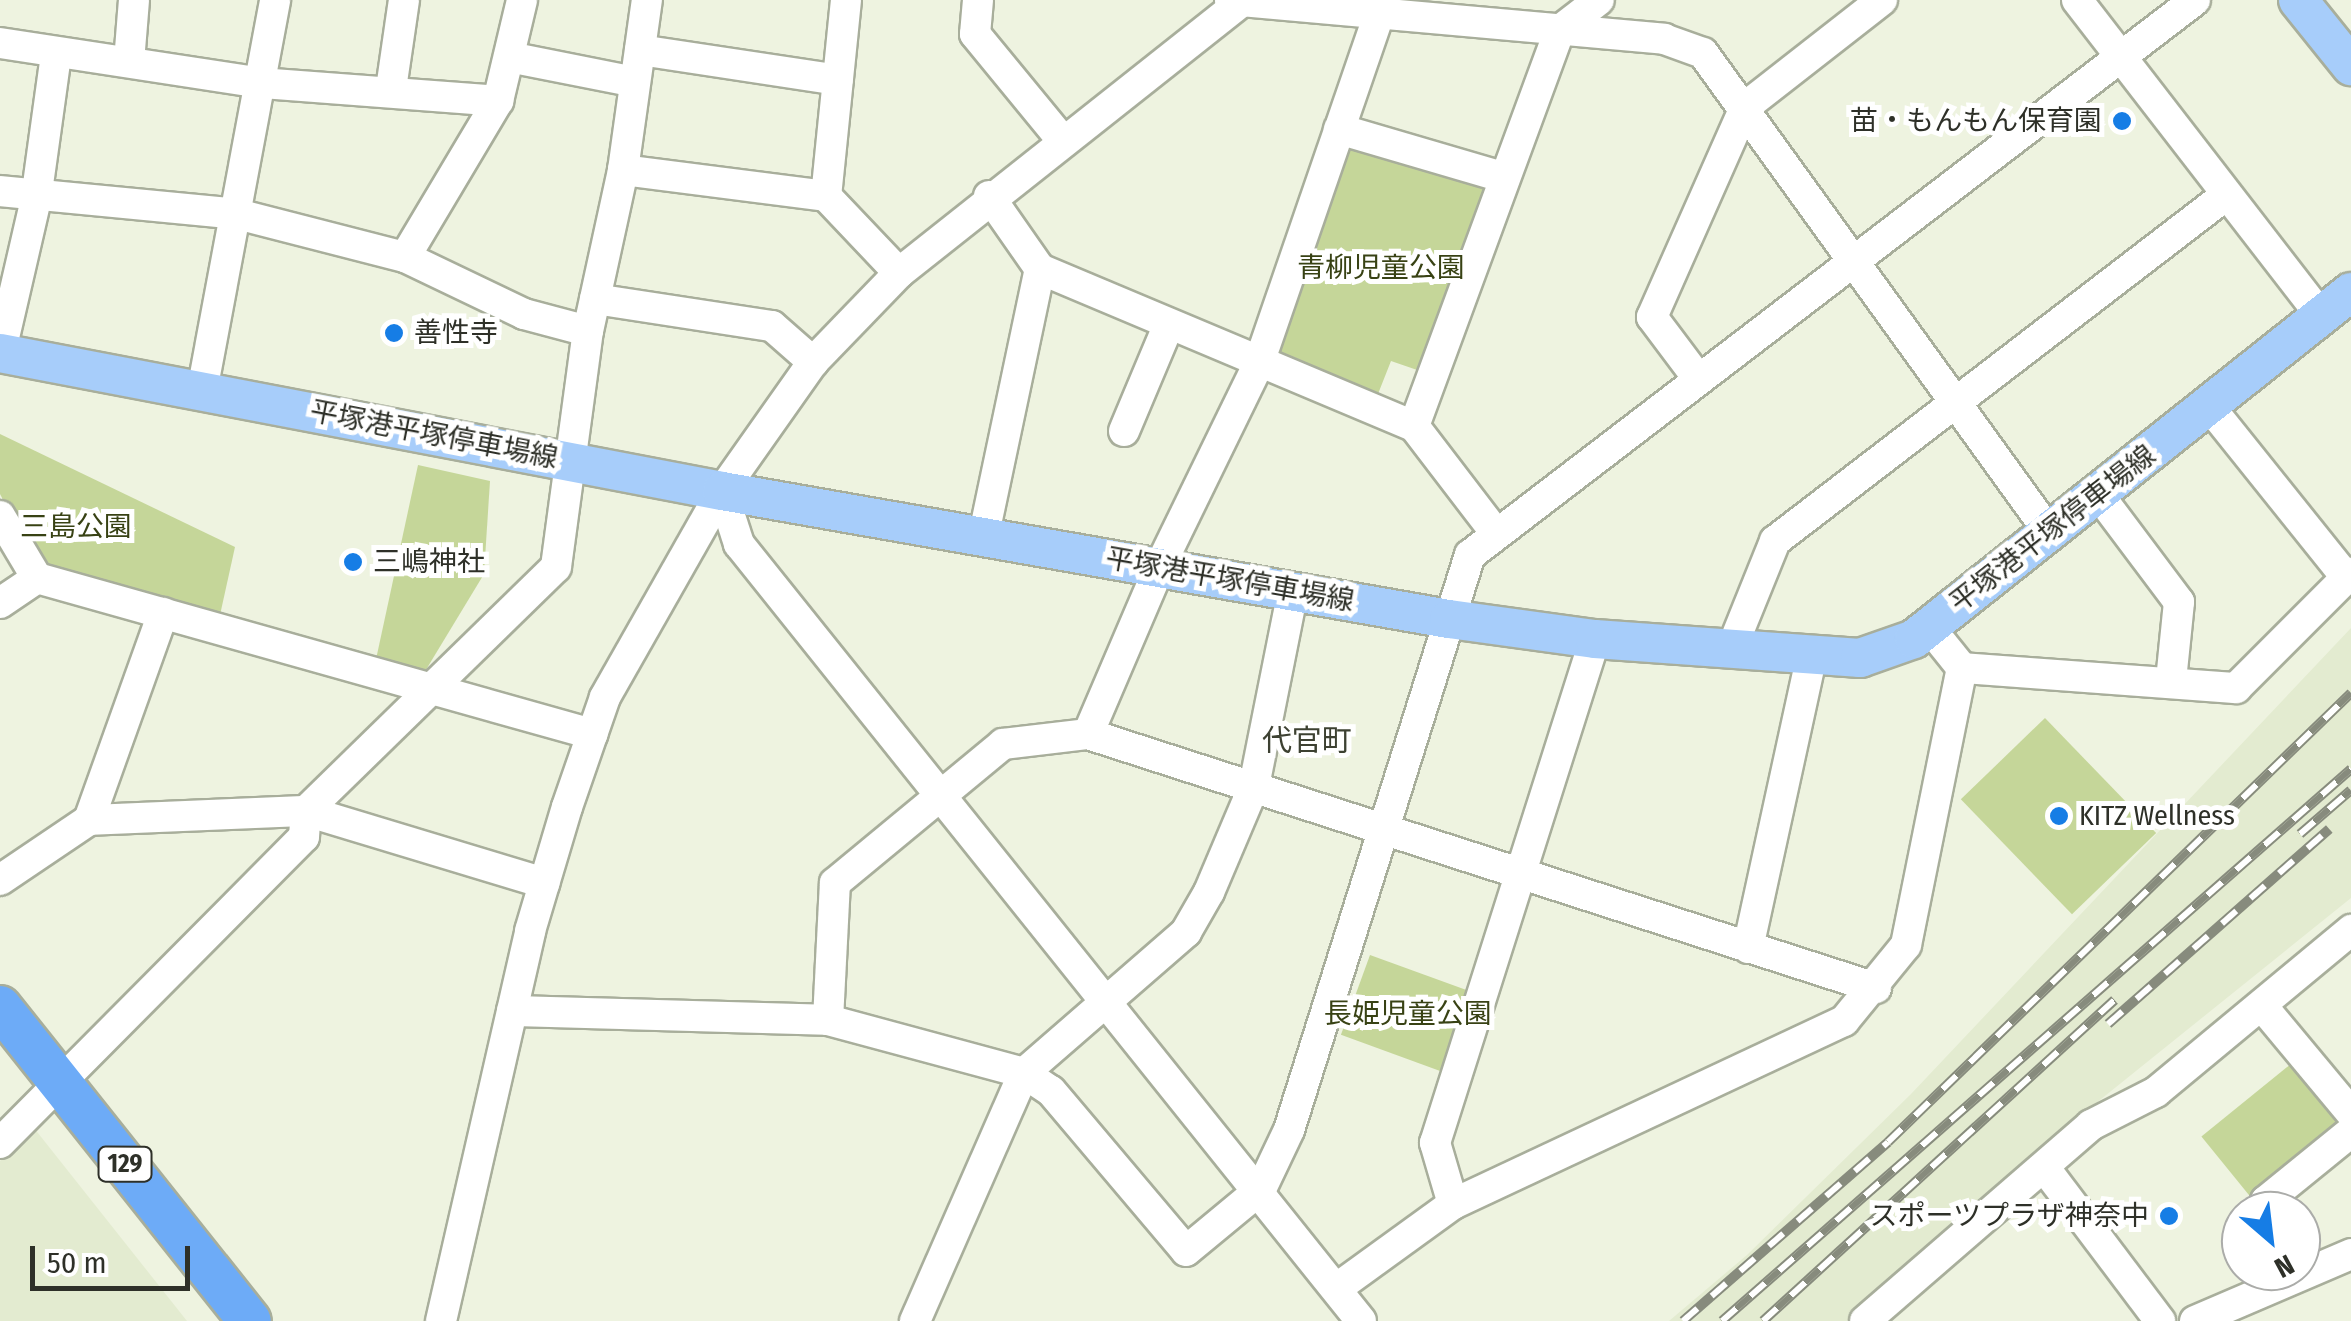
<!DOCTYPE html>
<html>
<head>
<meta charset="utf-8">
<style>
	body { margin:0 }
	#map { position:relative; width:2351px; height:1321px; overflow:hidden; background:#eef3e0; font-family:"Fira Sans Condensed","Noto Sans JP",sans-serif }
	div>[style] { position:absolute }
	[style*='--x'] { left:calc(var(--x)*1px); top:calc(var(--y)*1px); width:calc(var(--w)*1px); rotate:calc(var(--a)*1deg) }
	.built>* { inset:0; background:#e3ebd0 }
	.green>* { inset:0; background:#c5d699; transform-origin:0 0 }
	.roads { filter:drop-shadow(2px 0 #a8ae9b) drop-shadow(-2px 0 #a8ae9b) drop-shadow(0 2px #a8ae9b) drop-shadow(0 -2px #a8ae9b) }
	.minor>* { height:30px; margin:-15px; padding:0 15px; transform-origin:15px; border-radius:15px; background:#fff }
	.major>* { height:38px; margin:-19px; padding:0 19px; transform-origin:19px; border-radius:19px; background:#a7cdfa }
	.highway>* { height:42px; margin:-21px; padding:0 21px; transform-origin:21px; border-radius:21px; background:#6dabf7 }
	.rail>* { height:10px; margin-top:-5px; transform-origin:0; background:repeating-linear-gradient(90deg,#fff 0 19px,#878b7d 0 38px); box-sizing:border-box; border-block:2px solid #878b7d }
	.dots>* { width:28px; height:28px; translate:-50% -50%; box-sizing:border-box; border:5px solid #fff; border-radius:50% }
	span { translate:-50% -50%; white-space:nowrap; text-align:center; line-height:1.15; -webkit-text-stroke:10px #fff; paint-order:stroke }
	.shield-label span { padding:2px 8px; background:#fff; border:2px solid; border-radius:8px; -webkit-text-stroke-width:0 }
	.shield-label { font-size:25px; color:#2e3028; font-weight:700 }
	.poi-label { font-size:28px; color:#2e3028 }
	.right { translate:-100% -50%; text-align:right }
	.left { translate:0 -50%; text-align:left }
	.park-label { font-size:28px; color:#384214 }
	.street-label { font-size:28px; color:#2e3028 }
	.neighbourhood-label { font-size:30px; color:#3d4132 }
	.north { position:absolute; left:2221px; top:1191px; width:100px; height:100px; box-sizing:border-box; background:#fff; border:2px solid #abaca9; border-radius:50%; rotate:152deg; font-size:28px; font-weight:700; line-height:40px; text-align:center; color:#2e3028 }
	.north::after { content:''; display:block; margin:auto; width:35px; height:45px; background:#167de5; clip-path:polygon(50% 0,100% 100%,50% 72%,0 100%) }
	.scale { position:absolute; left:30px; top:1246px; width:160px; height:45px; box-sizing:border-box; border:5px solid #2e3028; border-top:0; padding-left:12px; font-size:30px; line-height:35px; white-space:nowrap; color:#2e3028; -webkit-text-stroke:8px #fff; paint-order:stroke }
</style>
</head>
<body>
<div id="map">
	<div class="built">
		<i style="clip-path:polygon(2351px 628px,2351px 898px,2085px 1112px,1847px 1321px,1669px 1321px,1747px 1255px,1911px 1094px)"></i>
		<i style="clip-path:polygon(34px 1128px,187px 1321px,0 1321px,0 1161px)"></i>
	</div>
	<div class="green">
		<i style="clip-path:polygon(1344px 146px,1488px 187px,1423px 372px,1391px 361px,1376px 399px,1277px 355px)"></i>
		<i style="clip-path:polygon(0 434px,235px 547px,220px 615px,40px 571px,0 494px)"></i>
		<i style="clip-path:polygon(418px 465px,490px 481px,484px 574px,424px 673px,375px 664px)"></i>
		<i style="left:2045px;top:718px;width:160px;height:117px;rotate:46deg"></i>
		<i style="left:1370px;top:955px;width:107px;height:85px;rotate:20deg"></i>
		<i style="left:2297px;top:1059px;width:80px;height:123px;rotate:51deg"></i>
	</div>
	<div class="roads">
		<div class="minor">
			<i style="--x:846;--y:0;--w:197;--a:95.8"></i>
			<i style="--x:826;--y:196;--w:106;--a:46.5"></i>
			<i style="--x:978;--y:0;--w:34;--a:95"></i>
			<i style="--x:975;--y:34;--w:137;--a:50.6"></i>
			<i style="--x:1230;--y:0;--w:436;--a:5.1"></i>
			<i style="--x:1664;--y:39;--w:41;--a:19.7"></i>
			<i style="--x:1703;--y:53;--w:591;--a:54.16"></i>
			<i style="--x:2077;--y:0;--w:399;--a:52.3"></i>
			<i style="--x:0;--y:43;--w:264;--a:8.7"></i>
			<i style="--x:261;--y:83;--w:238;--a:4.3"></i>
			<i style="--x:640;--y:50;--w:200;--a:8.6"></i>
			<i style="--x:509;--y:57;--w:128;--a:11.2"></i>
			<i style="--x:129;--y:62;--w:62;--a:-85.4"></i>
			<i style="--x:391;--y:89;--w:90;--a:-81.7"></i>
			<i style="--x:1339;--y:129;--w:170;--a:16.4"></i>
			<i style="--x:623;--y:170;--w:205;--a:7.3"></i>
			<i style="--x:0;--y:191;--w:238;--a:5.5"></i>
			<i style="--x:237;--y:214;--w:173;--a:14.4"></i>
			<i style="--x:405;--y:257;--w:132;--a:25.6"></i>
			<i style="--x:524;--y:314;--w:66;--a:14.9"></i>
			<i style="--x:989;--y:196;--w:89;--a:55.1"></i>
			<i style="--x:1040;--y:269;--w:406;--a:22.8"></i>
			<i style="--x:405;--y:257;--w:182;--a:-59.2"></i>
			<i style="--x:498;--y:101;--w:104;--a:-76.6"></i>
			<i style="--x:595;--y:299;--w:179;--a:8.7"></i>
			<i style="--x:772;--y:326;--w:55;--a:41.3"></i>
			<i style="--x:0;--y:355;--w:160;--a:-77"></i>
			<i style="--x:36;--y:199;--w:145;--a:-82.1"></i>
			<i style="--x:1697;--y:377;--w:75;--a:-126.9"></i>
			<i style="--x:1652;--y:317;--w:230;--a:-66.1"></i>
			<i style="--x:1745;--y:107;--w:174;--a:-38"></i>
			<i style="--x:202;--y:391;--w:398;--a:-79.4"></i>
			<i style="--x:2209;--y:406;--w:221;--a:51.3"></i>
			<i style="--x:1124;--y:431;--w:116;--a:-67.2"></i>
			<i style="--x:722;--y:491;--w:56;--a:72.2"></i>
			<i style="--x:739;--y:544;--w:995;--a:51.32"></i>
			<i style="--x:2098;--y:494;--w:135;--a:53.1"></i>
			<i style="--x:2179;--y:602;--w:79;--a:95.8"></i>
			<i style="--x:0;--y:516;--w:72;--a:59.2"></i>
			<i style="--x:37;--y:578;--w:577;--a:15.7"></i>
			<i style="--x:1495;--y:532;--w:133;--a:-127.4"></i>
			<i style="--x:1414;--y:426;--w:422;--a:-69.8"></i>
			<i style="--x:1560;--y:30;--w:49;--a:-37.6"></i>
			<i style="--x:984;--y:534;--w:271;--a:-78.1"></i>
			<i style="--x:0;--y:603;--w:45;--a:-34"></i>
			<i style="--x:1929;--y:627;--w:53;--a:51.2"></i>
			<i style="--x:1962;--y:668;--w:275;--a:4.2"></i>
			<i style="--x:2236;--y:688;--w:163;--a:-45"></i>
			<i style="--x:1731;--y:650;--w:118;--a:-68"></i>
			<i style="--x:1775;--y:541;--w:568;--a:-37.49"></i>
			<i style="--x:1088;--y:734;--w:181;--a:-66.8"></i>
			<i style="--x:1159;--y:568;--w:228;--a:-64"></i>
			<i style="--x:1259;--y:363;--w:366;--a:-71"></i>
			<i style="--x:89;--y:820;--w:217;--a:-2.4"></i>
			<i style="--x:306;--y:811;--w:249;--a:16.8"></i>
			<i style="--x:0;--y:880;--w:107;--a:-34"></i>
			<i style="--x:89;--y:820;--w:220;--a:-70.3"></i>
			<i style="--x:1748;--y:948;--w:297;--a:-77.7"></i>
			<i style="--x:2262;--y:1006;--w:139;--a:50.2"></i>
			<i style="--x:512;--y:1011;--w:316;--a:1.6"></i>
			<i style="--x:828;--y:1020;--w:203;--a:15.1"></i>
			<i style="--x:1024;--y:1073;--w:32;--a:34"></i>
			<i style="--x:1051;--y:1091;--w:209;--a:49.8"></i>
			<i style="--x:1186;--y:1251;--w:97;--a:-39.6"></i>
			<i style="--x:1261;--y:1189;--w:65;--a:-64.6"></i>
			<i style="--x:1289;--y:1130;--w:603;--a:-72.53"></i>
			<i style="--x:1470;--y:555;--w:913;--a:-37.43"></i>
			<i style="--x:828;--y:1020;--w:137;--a:-87.1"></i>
			<i style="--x:835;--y:883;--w:218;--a:-39.6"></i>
			<i style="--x:1003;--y:744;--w:86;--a:-6.7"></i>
			<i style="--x:1088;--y:734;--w:828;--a:17.87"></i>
			<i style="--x:0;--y:1143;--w:431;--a:-45.2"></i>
			<i style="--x:304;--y:837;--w:26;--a:-86"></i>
			<i style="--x:306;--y:811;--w:349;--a:-44.3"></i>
			<i style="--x:556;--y:567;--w:238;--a:-82.3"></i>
			<i style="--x:588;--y:331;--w:165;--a:-77.7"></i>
			<i style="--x:623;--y:170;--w:172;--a:-82"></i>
			<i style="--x:2044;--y:1167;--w:193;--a:53"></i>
			<i style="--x:1453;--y:1204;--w:64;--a:-106.4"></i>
			<i style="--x:1435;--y:1143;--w:529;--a:-72.39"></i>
			<i style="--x:2270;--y:1211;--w:11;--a:-112"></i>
			<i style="--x:2266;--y:1201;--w:109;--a:-39.1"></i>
			<i style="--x:1337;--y:1288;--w:143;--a:-35.9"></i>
			<i style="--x:1453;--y:1204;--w:432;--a:-25.1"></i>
			<i style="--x:1844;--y:1021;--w:98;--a:-50.8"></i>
			<i style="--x:1906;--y:945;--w:283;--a:-78.6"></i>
			<i style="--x:441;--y:1321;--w:400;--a:-77.1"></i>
			<i style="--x:530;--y:931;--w:129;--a:-73.4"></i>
			<i style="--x:567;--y:807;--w:116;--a:-70.9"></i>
			<i style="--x:605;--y:697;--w:237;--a:-60.4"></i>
			<i style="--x:722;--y:491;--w:158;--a:-54.8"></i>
			<i style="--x:813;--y:362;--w:124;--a:-46"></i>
			<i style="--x:899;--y:273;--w:440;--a:-38.4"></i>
			<i style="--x:915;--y:1321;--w:271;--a:-66.3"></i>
			<i style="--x:1024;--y:1073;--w:215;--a:-41"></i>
			<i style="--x:1186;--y:932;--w:46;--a:-60.1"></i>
			<i style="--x:1209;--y:892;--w:115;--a:-67"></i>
			<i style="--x:1254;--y:786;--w:199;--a:-78.7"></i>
			<i style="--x:1865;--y:1321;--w:299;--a:-40.9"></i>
			<i style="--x:2091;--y:1125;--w:73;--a:-26.9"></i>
			<i style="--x:2156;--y:1092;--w:254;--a:-39.7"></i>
			<i style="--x:2195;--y:1321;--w:170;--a:-23.2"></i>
		</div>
		<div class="major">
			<i style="--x:2298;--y:0;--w:85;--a:51.2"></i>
			<i style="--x:0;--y:353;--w:735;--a:10.82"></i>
			<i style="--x:722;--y:491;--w:738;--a:9.99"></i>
			<i style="--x:1449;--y:619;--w:147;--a:7.8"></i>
			<i style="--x:1595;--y:639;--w:266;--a:4.1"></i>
			<i style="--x:1860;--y:658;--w:57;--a:-19.4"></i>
			<i style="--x:1914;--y:639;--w:558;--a:-38.45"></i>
		</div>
		<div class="highway">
			<i style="--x:0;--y:1007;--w:401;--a:51.5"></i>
		</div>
	</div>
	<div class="rail">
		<i style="--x:2300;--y:834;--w:67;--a:-40.8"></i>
		<i style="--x:2108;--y:1024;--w:295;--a:-41.4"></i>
		<i style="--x:1683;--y:1321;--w:272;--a:-41.1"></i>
		<i style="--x:1888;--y:1142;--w:645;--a:-44.12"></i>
		<i style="--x:1722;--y:1321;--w:837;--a:-41.27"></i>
		<i style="--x:1763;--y:1321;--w:476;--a:-42.4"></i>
	</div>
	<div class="dots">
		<i style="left:2122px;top:121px;background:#167de5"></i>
		<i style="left:394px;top:333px;background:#167de5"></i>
		<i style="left:353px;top:562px;background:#167de5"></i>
		<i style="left:2059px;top:816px;background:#167de5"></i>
		<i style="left:2169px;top:1216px;background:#167de5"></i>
	</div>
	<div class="shield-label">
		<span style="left:125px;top:1164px">129</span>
	</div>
	<div class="poi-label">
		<span class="right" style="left:2102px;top:121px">苗・もんもん保育園</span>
		<span class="left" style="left:414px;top:333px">善性寺</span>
		<span class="left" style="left:373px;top:562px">三嶋神社</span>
		<span class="left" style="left:2079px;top:816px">KITZ Wellness</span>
		<span class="right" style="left:2149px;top:1216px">スポーツプラザ神奈中</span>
	</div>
	<div class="park-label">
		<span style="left:1381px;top:268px">青柳児童公園</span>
		<span style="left:76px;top:527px">三島公園</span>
		<span style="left:1408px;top:1014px">長姫児童公園</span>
	</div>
	<div class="street-label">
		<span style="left:434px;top:435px;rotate:11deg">平塚港平塚停車場線</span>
		<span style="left:2053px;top:529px;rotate:-38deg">平塚港平塚停車場線</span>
		<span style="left:1230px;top:580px;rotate:10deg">平塚港平塚停車場線</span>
	</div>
	<div class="neighbourhood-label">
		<span style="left:1307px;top:741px">代官町</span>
	</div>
	<div class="north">N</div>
	<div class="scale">50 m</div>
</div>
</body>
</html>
